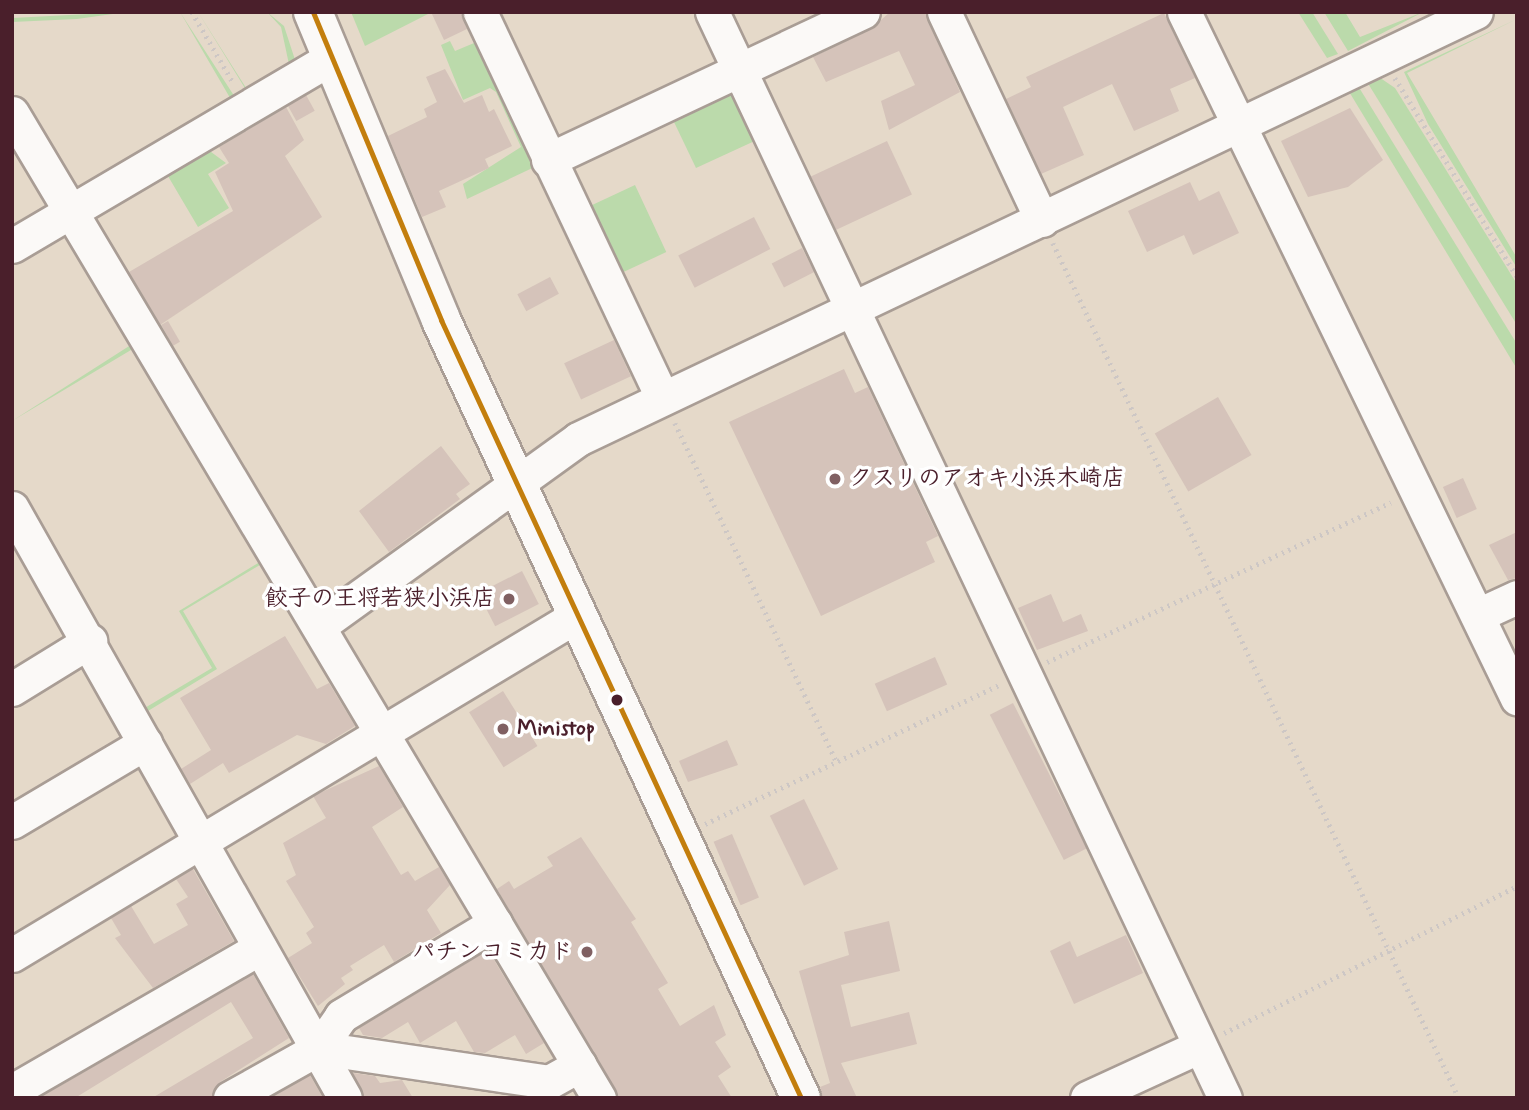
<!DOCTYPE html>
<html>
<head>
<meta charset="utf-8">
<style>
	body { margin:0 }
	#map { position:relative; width:1529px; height:1110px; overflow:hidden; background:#e5d9c9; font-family:Mynerve,"Klee One",sans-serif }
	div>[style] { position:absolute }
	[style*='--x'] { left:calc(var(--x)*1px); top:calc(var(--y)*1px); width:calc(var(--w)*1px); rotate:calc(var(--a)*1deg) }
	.green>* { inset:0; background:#bbdaab; transform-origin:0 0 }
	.building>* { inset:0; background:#d5c3ba; transform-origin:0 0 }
	.path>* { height:4.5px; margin-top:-2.25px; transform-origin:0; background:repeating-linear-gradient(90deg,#cdc7c5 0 2px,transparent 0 7px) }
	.roads { filter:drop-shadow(2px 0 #a99d95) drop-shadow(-2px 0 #a99d95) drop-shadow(0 2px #a99d95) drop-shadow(0 -2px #a99d95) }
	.minor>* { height:33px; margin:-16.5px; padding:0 16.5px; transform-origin:16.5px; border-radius:16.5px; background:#fbf9f7 }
	.highway>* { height:38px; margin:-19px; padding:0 19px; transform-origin:19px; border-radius:19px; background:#fbf9f7 }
	.bus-1>* { height:5px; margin:-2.5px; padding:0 2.5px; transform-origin:2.5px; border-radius:2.5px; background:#c37e0d }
	.dots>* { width:19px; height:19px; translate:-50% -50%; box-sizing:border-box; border:4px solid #fff; border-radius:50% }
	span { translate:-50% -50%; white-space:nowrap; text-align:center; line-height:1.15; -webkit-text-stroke:7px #fff; paint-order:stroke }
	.poi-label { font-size:23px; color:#4a1f2b; font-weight:700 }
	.left { translate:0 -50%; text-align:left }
	.right { translate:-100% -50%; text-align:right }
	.frame { position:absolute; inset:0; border:14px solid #4a1f2b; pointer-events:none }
</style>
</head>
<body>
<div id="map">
	<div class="green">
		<i style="clip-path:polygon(127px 12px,77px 19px,12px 22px,12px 18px)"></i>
		<i style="clip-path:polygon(180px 12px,240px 105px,75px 198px,12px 89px,77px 196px,233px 103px)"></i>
		<i style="clip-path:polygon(198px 12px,248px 91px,290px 69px,281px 27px,267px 12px,284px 26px,298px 69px,251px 98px)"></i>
		<i style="clip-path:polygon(351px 12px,427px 12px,428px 14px,365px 46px)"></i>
		<i style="clip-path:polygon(1298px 12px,1312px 12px,1338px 54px,1327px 58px)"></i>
		<i style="clip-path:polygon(1324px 12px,1345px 12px,1360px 37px,1423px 12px,1348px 51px)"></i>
		<i style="clip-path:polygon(1517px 19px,1407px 73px,1517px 258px,1517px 268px,1428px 124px,1404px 72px)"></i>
		<i style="clip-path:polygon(486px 38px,543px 163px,467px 199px,463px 184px,521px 147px,496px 92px,490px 88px,463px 100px,441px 45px,450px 41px,455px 51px)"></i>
		<i style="clip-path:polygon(1373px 73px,1395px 88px,1517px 284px,1517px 325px,1364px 77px)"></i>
		<i style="clip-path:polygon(1355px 81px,1517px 344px,1517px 369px,1345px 85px)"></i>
		<i style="clip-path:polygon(302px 82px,283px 104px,207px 149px,226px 163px,208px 174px,229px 208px,198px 227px,165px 171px,89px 216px,96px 236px,83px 210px)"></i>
		<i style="clip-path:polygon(728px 86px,759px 139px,696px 168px,674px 122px,676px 110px)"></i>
		<i style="left:635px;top:185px;width:74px;height:62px;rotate:65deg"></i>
		<i style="clip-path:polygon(137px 341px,268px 560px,183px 611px,217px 669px,143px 714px,12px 495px,12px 487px,143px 709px,212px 668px,179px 611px,263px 560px,136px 347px,12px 421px)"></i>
	</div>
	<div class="building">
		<i style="clip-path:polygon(431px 12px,461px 12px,467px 29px,444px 40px)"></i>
		<i style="clip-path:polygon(890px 12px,925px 12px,960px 92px,889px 130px,881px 101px,915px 85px,899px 51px,826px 82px,813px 57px,871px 29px)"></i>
		<i style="clip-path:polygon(1164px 13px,1195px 78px,1170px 89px,1179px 111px,1134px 131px,1112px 84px,1063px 107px,1084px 155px,1041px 174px,1006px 99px,1031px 87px,1026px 77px)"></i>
		<i style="clip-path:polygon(445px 69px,464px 103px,482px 95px,489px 112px,494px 109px,512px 146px,485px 159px,489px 168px,439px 191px,446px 207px,422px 217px,388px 136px,427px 117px,424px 109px,437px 102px,426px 77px)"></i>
		<i style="left:306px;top:95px;width:18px;height:21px;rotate:61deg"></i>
		<i style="clip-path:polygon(286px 107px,304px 140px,285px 156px,322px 217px,160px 325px,129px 272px,233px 211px,215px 172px,229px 163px,219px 147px)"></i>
		<i style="clip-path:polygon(1350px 108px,1383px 160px,1348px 187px,1308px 197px,1281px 141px)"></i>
		<i style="left:887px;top:141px;width:59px;height:84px;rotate:65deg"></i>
		<i style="clip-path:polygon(1190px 182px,1199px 201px,1219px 191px,1239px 233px,1193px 255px,1184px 235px,1147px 252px,1128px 211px)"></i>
		<i style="left:754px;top:217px;width:36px;height:85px;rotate:63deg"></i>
		<i style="left:802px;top:248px;width:27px;height:34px;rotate:63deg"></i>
		<i style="left:550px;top:277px;width:19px;height:37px;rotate:62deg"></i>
		<i style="left:168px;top:321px;width:24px;height:8px;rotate:60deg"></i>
		<i style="left:614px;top:340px;width:40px;height:55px;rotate:65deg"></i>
		<i style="clip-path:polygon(844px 369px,855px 393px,868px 387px,938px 536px,926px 542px,935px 562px,821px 616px,729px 422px)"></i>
		<i style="left:1218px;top:397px;width:67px;height:73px;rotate:60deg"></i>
		<i style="clip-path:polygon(441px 446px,470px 484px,456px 494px,460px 499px,389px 552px,359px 511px)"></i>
		<i style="left:1463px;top:478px;width:34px;height:22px;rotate:66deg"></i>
		<i style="clip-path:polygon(1517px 532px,1517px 578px,1508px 580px,1489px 545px)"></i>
		<i style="left:522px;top:571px;width:37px;height:49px;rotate:63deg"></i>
		<i style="clip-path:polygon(1051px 594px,1063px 622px,1081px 614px,1088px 631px,1037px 650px,1018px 608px)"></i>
		<i style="clip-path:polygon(285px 636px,317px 689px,329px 683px,355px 726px,326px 744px,297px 735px,229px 773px,223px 763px,190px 784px,181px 769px,211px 750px,180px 698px)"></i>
		<i style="left:935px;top:657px;width:30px;height:66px;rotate:66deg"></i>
		<i style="left:503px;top:691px;width:65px;height:40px;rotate:58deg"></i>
		<i style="left:1013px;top:703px;width:163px;height:26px;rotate:63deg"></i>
		<i style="clip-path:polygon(727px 740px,738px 765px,688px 782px,679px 761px)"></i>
		<i style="clip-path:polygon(379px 766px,403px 807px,372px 827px,401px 875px,408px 871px,415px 881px,439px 867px,450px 885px,427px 910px,441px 933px,394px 962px,384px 945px,350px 966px,353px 970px,341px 978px,345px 984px,318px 1006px,288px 958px,312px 943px,306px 933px,314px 927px,286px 881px,296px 875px,283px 843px,326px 818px,313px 796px)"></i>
		<i style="left:804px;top:799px;width:78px;height:38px;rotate:64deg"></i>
		<i style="left:732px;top:834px;width:69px;height:20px;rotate:67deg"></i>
		<i style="clip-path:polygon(581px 837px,636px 919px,631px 922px,668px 983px,658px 989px,680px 1026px,714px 1005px,726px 1035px,715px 1042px,731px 1067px,718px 1076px,732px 1098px,619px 1098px,497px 889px,509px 881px,514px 889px,553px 866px,547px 857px)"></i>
		<i style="clip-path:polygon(193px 869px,234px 941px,153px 988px,115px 938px,121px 935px,111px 918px,131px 906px,154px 944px,188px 925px,176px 904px,188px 897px,176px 879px)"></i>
		<i style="clip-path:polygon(889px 921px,900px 971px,841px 985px,851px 1027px,909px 1012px,917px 1044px,841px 1063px,857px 1098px,822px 1098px,820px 1087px,830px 1083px,799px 971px,849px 955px,844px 932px)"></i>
		<i style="clip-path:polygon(1126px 935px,1143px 973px,1074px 1004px,1050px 951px,1070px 941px,1077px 957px)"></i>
		<i style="clip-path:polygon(488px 950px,544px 1043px,526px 1054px,515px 1035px,485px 1053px,474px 1052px,456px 1021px,420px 1043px,408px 1022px,382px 1038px,363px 1035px,359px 1028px)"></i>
		<i style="clip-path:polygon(253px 974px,289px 1038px,220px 1082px,211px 1098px,152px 1098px,253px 1038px,231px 1002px,75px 1098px,39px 1098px)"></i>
		<i style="clip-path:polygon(353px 1073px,375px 1076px,380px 1083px,402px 1080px,413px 1098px,364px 1098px)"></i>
		<i style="clip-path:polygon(310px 1075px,323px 1098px,270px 1098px)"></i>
	</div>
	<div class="path">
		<i style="--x:192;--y:12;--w:83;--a:59.7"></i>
		<i style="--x:1395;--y:78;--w:233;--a:58.4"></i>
		<i style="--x:1053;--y:243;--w:946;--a:64.6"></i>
		<i style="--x:675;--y:423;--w:376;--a:64.5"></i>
		<i style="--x:1047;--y:662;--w:379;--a:-24.9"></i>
		<i style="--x:705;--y:824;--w:327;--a:-25.3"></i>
		<i style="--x:1224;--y:1033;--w:328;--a:-26.6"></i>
	</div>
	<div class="roads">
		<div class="minor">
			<i style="--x:480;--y:12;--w:426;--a:64.7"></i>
			<i style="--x:712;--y:12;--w:1201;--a:64.72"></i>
			<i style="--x:944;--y:12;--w:230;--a:64.8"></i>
			<i style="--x:1184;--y:12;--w:763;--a:64.11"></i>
			<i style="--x:12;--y:113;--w:1147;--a:59.21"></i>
			<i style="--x:548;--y:160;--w:348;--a:-25.2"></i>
			<i style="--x:12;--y:246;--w:369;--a:-30.5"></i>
			<i style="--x:12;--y:508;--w:677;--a:60.56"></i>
			<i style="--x:1478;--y:615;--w:43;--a:-24.8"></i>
			<i style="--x:319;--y:626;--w:319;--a:-35.8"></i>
			<i style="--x:578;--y:439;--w:994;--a:-25.43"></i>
			<i style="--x:12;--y:689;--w:92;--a:-31.6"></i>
			<i style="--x:12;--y:822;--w:155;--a:-30.7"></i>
			<i style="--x:12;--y:955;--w:660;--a:-30.99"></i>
			<i style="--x:319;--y:1048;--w:232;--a:8.4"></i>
			<i style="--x:549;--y:1082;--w:35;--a:-29"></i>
			<i style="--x:12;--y:1091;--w:286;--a:-30"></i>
			<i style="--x:230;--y:1098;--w:102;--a:-29.3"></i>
			<i style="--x:319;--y:1048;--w:39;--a:-55"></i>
			<i style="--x:341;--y:1016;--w:180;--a:-31.1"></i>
			<i style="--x:1087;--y:1098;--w:124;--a:-24.7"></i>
		</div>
		<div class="highway">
			<i style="--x:313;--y:12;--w:334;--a:67.4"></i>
			<i style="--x:441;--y:320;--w:857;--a:65.17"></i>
		</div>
	</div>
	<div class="bus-1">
		<i style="--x:313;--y:12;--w:334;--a:67.4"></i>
		<i style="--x:441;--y:320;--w:857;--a:65.17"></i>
	</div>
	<div class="dots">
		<i style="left:835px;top:479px;background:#806062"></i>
		<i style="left:509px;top:599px;background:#806062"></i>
		<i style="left:617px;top:700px;background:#4a1f2b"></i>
		<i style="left:503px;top:729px;background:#806062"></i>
		<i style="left:587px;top:952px;background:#806062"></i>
	</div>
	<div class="poi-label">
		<span class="left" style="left:849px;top:479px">クスリのアオキ小浜木崎店</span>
		<span class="right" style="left:495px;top:599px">餃子の王将若狭小浜店</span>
		<span class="left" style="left:517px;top:729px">Ministop</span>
		<span class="right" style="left:573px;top:952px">パチンコミカド</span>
	</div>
	<div class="frame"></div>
</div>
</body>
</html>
